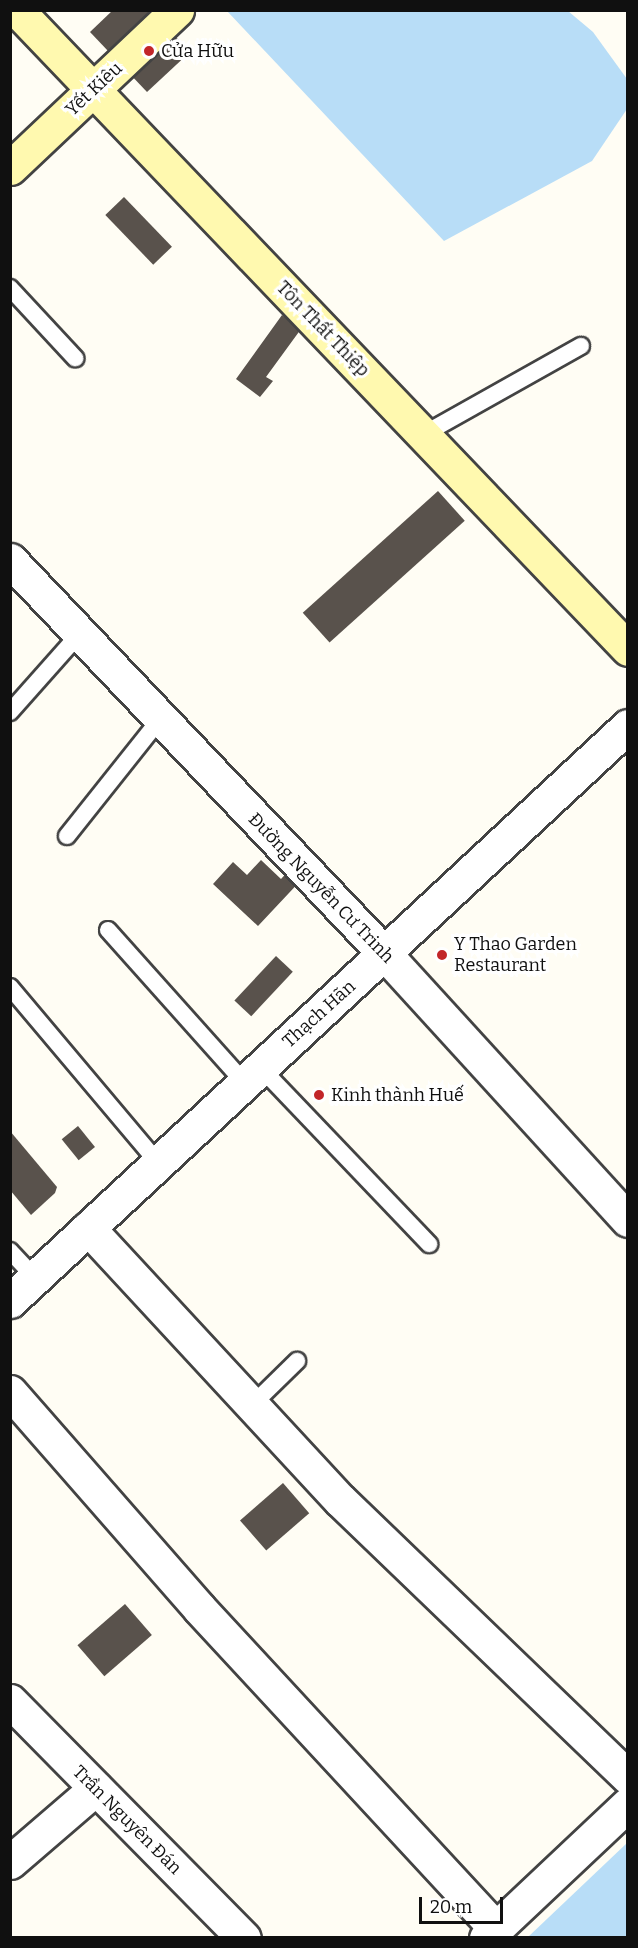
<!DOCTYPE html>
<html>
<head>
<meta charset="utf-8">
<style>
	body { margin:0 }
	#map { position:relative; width:638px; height:1948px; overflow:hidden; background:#fffdf4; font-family:Bitter,serif }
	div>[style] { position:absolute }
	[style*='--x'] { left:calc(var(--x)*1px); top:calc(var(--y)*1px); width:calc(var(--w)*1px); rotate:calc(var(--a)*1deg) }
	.water>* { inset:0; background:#b8ddf7 }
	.building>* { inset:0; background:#59524c; transform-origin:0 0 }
	.roads { filter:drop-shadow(2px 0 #434343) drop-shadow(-2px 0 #434343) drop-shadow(0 2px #434343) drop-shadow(0 -2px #434343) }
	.lane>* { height:16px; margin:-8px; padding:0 8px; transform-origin:8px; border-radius:8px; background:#fff }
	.street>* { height:33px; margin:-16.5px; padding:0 16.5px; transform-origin:16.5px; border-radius:16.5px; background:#fff }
	.secondary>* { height:33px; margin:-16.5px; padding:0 16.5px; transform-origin:16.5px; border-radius:16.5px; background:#fff9af }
	.dots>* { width:16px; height:16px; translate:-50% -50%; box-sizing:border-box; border:3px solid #fff; border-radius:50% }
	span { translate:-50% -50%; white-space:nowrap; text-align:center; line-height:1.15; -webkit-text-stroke:6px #fff; paint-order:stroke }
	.poi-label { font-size:18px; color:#101010 }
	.left { translate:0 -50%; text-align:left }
	.street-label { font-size:18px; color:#101010 }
	.frame { position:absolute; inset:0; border:12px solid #101010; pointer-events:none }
	.scale { position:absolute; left:419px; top:1897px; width:84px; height:27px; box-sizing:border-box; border:3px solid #101010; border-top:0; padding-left:8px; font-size:18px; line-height:21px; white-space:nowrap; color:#101010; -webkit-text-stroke:4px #fff; paint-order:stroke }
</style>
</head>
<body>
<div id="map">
	<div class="water">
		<i style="clip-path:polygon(227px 11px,568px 11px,593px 32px,627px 79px,627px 109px,592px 161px,444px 241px)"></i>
		<i style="clip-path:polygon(627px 1843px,627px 1937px,528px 1937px)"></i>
	</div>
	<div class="building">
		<i style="clip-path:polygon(113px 10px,151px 10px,190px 52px,147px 92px,90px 32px)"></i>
		<i style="left:124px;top:197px;width:69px;height:26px;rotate:46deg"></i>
		<i style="clip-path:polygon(282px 315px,301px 329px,266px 377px,273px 381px,260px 397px,236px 379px)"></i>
		<i style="left:438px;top:491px;width:40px;height:182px;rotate:48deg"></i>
		<i style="clip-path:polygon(261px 860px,281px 879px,293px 866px,304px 877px,258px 926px,213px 884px,233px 862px,247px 875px)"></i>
		<i style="left:276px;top:956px;width:23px;height:61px;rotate:43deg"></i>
		<i style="left:78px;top:1126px;width:27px;height:21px;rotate:51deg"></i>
		<i style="clip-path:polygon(10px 1131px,57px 1187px,55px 1193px,31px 1215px,10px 1190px)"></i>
		<i style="left:283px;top:1483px;width:40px;height:57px;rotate:49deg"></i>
		<i style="left:125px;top:1604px;width:41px;height:63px;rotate:49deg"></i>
	</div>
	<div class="roads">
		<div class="lane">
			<i style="--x:10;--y:288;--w:96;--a:47.1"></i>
			<i style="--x:424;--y:434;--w:180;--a:-29.3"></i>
			<i style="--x:10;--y:712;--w:107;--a:-48.4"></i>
			<i style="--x:67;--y:836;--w:149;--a:-51.5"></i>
			<i style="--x:108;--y:930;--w:204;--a:48.2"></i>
			<i style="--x:10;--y:987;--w:230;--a:49.9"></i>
			<i style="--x:260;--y:1067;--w:245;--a:46.3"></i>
			<i style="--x:10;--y:1251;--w:37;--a:47"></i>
			<i style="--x:250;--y:1407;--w:66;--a:-44.4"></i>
		</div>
		<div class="street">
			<i style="--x:10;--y:560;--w:544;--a:46.42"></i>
			<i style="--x:385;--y:954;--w:360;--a:47.6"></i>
			<i style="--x:88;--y:1228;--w:371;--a:47.2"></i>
			<i style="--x:340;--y:1500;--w:400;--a:43.9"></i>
			<i style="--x:10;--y:1301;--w:844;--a:-42.94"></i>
			<i style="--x:10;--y:1392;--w:287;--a:48.8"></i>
			<i style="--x:199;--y:1608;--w:437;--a:47.2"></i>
			<i style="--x:10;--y:1701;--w:333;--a:45.4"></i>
			<i style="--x:10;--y:1862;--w:113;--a:-40.7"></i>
			<i style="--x:486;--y:1938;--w:195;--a:-43.3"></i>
		</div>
		<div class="secondary">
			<i style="--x:17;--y:10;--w:884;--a:46.28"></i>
			<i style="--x:10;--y:168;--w:230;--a:-43.4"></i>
		</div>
	</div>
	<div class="dots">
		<i style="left:149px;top:51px;background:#c22628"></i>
		<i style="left:442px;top:955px;background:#c22628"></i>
		<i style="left:319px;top:1095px;background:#c22628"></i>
	</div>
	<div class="poi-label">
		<span class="left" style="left:161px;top:51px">Cửa Hữu</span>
		<span class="left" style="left:454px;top:955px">Y Thao Garden<br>Restaurant</span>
		<span class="left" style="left:331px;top:1095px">Kinh thành Huế</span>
	</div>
	<div class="street-label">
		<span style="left:94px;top:89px;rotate:-43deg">Yết Kiêu</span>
		<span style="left:323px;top:329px;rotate:46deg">Tôn Thất Thiệp</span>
		<span style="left:321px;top:888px;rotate:46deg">Đường Nguyễn Cư Trinh</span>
		<span style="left:319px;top:1014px;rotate:-42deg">Thạch Hãn</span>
		<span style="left:127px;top:1820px;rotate:45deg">Trần Nguyên Đán</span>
	</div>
	<div class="frame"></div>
	<div class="scale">20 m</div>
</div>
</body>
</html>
